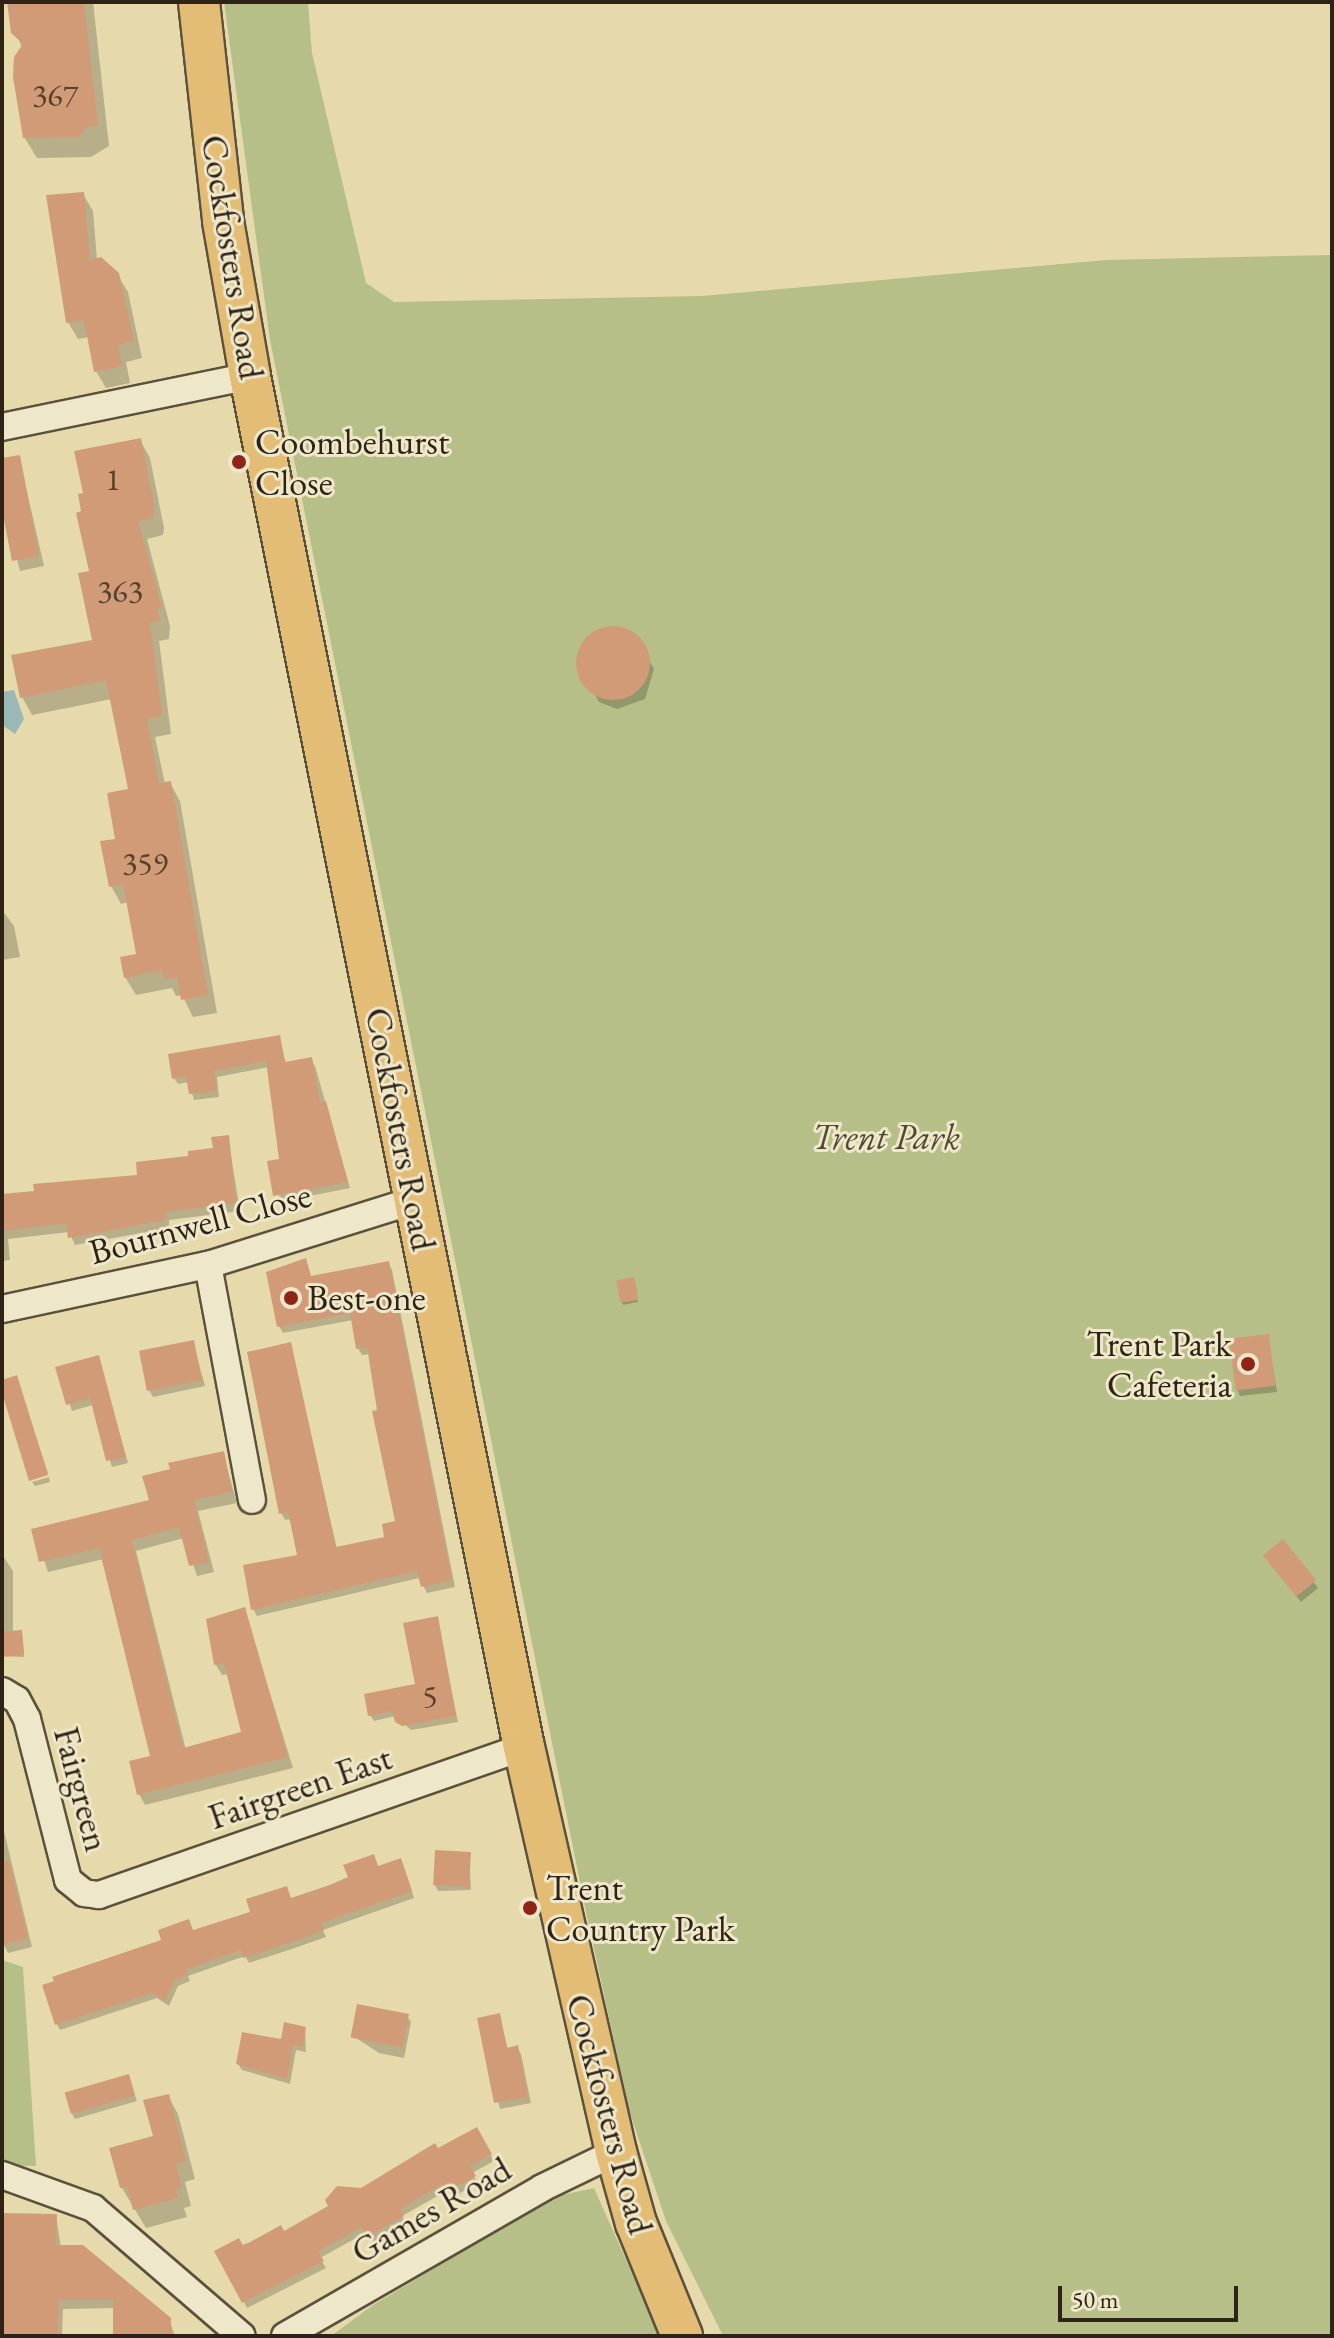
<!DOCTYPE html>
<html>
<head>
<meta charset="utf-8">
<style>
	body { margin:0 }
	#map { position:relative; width:1334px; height:2338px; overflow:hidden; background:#e6daac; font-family:"EB Garamond",serif }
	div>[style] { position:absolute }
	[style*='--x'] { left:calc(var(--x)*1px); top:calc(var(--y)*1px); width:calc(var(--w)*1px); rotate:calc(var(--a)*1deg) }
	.green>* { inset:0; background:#b7bf88 }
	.water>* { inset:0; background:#9ab8b4 }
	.shadow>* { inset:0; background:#0003 }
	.building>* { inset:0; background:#d29b78; transform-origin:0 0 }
	.round { border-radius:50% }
	.roads { filter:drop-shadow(2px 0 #5c513c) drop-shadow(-2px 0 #5c513c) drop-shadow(0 2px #5c513c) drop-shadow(0 -2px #5c513c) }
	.street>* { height:26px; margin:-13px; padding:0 13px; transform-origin:13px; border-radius:13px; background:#efe7c9 }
	.primary>* { height:40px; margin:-20px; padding:0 20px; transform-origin:20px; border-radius:20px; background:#e3bd76 }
	.dots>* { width:22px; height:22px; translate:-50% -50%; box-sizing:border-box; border:4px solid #efe7c9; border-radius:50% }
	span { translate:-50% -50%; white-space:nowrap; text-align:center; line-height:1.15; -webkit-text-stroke:6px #efe7c9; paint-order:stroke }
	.number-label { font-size:32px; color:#57412e }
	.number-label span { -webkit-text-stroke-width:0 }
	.street-label { font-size:36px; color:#2e2316 }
	.poi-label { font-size:36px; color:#2e2316 }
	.left { translate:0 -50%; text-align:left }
	.right { translate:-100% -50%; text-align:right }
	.park-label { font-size:36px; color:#504a32; font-style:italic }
	.frame { position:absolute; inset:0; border:4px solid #2e2316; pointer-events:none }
	.scale { position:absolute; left:1058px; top:2286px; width:180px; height:36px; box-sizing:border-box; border:4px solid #2e2316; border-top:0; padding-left:10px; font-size:24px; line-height:28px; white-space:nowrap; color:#2e2316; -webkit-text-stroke:6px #efe7c9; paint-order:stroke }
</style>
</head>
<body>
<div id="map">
	<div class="green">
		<i style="clip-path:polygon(224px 2px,308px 2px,312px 53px,366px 283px,394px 302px,702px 296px,1106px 260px,1332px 255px,1332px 2336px,723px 2336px,666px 2221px,629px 2110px,585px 1907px,270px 340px)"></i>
		<i style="clip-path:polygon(2px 1960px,23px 1967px,36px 2166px,2px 2165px)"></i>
		<i style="clip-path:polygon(594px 2188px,660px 2336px,331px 2336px,373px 2305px,477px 2243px,562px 2195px)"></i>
	</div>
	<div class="water">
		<i style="clip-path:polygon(14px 690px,24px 719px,15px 734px,2px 725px,2px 692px)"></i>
	</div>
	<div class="shadow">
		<i style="clip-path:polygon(7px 2px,93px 2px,109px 146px,91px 157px,37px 158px,24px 137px,22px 49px)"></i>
		<i style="clip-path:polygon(83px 194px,93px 211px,97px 260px,117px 274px,128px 292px,142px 358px,126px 362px,130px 383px,106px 388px,96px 371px,89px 337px,78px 339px,68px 322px)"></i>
		<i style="clip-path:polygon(140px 440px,150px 458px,164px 528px,163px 535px,147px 539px,170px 626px,169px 639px,159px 641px,171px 734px,155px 737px,165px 784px,170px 783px,180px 801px,217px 1013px,193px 1017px,182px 995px,176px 996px,172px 988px,136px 995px,125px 977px,138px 956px,128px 902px,121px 904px,111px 886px,130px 790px,112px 699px,32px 715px,22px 697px,94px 641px,85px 494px)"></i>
		<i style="clip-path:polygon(19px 457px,44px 566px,20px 571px,2px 500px,2px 460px)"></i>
		<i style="clip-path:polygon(616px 628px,636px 637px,654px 669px,645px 699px,617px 709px,599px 702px,578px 664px,585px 642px)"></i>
		<i style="clip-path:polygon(2px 910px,14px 926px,20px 957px,2px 960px)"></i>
		<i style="clip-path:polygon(279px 1037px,286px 1064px,311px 1060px,315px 1066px,350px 1188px,279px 1202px,281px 1161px,269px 1067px,217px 1077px,219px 1097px,194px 1100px,189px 1082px,178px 1084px,174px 1078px)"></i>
		<i style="clip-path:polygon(228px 1137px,240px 1211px,169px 1220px,169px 1228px,75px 1245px,69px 1232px,8px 1239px,10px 1260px,2px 1261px,2px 1196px,140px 1177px,215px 1150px)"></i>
		<i style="clip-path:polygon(305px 1261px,312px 1278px,388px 1263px,392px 1270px,455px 1587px,427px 1593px,419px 1578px,257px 1616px,253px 1609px,299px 1556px,292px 1519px,285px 1520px,281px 1513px,290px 1344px,337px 1549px,387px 1539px,397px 1523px,370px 1354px,362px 1355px,358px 1348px,353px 1320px,283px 1333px,279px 1326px)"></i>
		<i style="clip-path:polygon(635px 1281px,638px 1302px,623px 1305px,622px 1303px)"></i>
		<i style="clip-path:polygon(1268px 1336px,1277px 1392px,1240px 1396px,1237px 1390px)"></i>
		<i style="clip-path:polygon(193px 1342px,205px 1386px,153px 1397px,149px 1390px)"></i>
		<i style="clip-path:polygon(98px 1358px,128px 1463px,112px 1467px,93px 1405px,72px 1411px,58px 1369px)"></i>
		<i style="clip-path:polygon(16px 1377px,48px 1473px,30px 1478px,2px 1386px)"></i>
		<i style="clip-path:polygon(223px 1454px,237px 1503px,198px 1511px,214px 1572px,197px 1576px,184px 1538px,136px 1551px,186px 1750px,244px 1733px,228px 1674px,222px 1675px,216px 1665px,244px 1609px,293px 1768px,145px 1805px,139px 1794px,153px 1757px,104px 1559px,48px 1572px,34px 1531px,151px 1502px)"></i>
		<i style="clip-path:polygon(49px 1477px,50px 1482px,35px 1486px,32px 1482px)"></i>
		<i style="clip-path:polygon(1283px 1542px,1318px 1588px,1301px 1602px,1269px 1562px)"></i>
		<i style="clip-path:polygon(2px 1554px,13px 1571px,13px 1632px,22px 1634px,24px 1657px,2px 1656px)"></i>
		<i style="clip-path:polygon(437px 1618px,458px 1722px,411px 1730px,395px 1716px,374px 1721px,370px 1715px,418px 1686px)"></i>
		<i style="clip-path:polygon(2px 1823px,32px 1947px,8px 1953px,2px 1941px)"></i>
		<i style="clip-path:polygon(469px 1854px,471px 1890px,438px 1891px,435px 1885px)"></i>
		<i style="clip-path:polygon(373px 1856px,379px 1868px,404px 1867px,414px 1898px,323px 1930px,326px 1937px,292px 1949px,249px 1963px,245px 1956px,188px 1976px,190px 1981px,178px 1986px,169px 2006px,157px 1998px,60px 2030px,57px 2024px,193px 1932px,350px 1878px)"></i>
		<i style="clip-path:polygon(407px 2016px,411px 2022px,404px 2058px,379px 2053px,353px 2036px)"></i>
		<i style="clip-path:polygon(499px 2016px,508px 2049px,517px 2047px,521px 2054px,531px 2103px,500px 2109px,479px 2020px)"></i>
		<i style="clip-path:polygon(305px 2029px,306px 2052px,296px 2050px,290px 2084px,242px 2070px,238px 2064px)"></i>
		<i style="clip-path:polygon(128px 2076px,137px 2101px,75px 2119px,71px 2112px)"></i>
		<i style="clip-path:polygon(168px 2096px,178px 2114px,195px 2179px,185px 2182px,191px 2206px,184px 2208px,187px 2217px,146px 2228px,122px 2188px,112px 2149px,155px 2137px)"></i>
		<i style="clip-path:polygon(476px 2129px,494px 2161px,472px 2173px,478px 2183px,453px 2197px,448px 2190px,402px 2216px,406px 2223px,373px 2242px,367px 2232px,320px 2258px,326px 2268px,247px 2308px,217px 2252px,283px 2233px)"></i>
		<i style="clip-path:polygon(2px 2215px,56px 2216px,61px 2247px,169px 2319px,175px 2336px,115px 2336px,115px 2308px,63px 2309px,62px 2336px,2px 2336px)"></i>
	</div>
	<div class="building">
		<i style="clip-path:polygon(7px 2px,84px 2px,98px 125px,88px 126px,79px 137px,23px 138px,13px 77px,14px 57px,23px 44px,11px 33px)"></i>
		<i style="clip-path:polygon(84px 192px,90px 260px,101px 257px,119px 273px,134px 341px,118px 345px,122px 366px,94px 372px,84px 320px,66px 323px,46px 195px)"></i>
		<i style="clip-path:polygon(141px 438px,155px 509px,153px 518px,138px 521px,162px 608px,157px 609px,160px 621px,150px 623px,162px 716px,147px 719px,159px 783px,171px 781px,208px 995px,181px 1000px,177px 977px,164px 979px,162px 970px,124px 978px,120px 957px,136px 954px,123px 884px,109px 887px,100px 841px,115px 839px,107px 793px,128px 789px,106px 680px,20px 698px,11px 655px,92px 640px,78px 573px,89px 571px,76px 513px,81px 511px,78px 494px,83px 493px,74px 451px)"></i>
		<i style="clip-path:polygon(20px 455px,39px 556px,12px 561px,2px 510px,2px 458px)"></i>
		<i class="round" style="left:576px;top:626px;width:74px;height:74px"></i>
		<i style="clip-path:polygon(280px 1035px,285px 1062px,312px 1057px,320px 1103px,326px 1101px,348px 1182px,273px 1196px,267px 1161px,279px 1159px,266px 1061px,214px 1071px,217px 1091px,189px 1094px,186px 1076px,172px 1079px,168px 1054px)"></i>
		<i style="clip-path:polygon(229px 1135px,236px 1203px,165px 1212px,166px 1220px,68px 1238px,66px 1223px,2px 1231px,2px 1194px,34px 1191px,33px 1184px,137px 1175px,136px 1162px,188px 1156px,188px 1151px,213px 1148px,211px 1137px)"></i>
		<i style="clip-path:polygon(306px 1258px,311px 1276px,389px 1261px,452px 1580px,421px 1587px,417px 1571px,251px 1610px,243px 1565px,297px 1555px,288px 1512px,279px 1514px,247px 1352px,291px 1342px,336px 1547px,384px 1537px,382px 1524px,395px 1521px,372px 1411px,377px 1410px,367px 1347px,356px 1349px,350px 1313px,277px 1327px,266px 1272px)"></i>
		<i style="left:634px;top:1277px;width:23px;height:18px;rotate:80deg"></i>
		<i style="left:1269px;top:1334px;width:52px;height:40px;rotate:83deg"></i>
		<i style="left:194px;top:1340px;width:41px;height:56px;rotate:79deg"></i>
		<i style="clip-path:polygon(99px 1355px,126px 1457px,106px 1461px,90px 1398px,66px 1405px,55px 1367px)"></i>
		<i style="clip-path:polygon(17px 1375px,48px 1475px,29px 1481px,2px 1393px,2px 1380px)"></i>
		<i style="clip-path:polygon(224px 1451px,232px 1492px,194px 1500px,209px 1562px,189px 1566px,179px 1527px,132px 1540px,183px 1748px,241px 1732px,224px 1663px,214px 1665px,206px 1619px,245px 1607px,288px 1757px,137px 1795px,129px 1761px,150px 1756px,99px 1548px,39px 1562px,31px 1529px,149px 1500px,142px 1476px,170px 1469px,168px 1463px)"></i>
		<i style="left:1283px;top:1539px;width:53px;height:26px;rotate:51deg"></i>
		<i style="clip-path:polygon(438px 1616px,456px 1716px,402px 1726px,395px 1722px,392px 1711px,368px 1716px,364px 1694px,415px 1684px,403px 1623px)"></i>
		<i style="left:22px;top:1630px;width:25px;height:20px;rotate:85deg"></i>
		<i style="left:435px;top:1850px;width:36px;height:35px;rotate:3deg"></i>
		<i style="clip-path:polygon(374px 1854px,378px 1866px,401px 1858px,412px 1891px,321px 1923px,324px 1930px,288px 1943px,243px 1958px,241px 1950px,186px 1969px,188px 1975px,175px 1979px,165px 2001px,152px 1993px,55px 2025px,42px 1985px,54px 1981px,52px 1977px,161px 1940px,158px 1930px,189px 1919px,193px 1930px,250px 1912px,246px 1899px,287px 1886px,291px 1898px,325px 1887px,348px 1877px,343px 1865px)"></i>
		<i style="clip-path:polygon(9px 1861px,28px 1938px,2px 1945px,2px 1862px)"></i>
		<i style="left:357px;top:2004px;width:53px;height:34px;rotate:11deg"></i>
		<i style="clip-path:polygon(500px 2013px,507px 2048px,518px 2045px,528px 2097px,494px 2103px,477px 2018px)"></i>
		<i style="clip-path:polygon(284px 2022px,306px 2027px,303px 2046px,293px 2045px,287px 2079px,236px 2064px,242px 2032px,281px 2039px)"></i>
		<i style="left:129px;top:2074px;width:22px;height:67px;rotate:74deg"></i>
		<i style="clip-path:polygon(169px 2094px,186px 2161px,176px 2164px,182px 2188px,175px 2190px,178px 2198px,133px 2210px,127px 2187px,120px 2188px,109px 2148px,153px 2136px,143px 2100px)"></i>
		<i style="clip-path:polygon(477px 2127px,492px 2154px,470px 2166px,476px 2176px,447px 2192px,443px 2184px,400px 2209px,404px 2216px,367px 2237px,362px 2227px,318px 2251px,324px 2261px,242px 2303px,214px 2251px,239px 2238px,243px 2246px,281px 2225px,284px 2231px,328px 2206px,325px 2200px,337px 2186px,361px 2188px,435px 2143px,438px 2148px)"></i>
		<i style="clip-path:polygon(2px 2213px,57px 2214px,56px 2245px,83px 2245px,171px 2318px,171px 2336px,113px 2336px,113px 2300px,59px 2300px,58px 2336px,2px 2336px)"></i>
	</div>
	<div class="roads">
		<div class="street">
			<i style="--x:2;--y:427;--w:253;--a:-11.6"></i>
			<i style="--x:208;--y:1265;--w:239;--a:79.4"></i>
			<i style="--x:2;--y:1309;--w:211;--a:-12.1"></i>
			<i style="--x:208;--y:1265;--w:217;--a:-17.4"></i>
			<i style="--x:2;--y:1691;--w:17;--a:31"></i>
			<i style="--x:17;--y:1700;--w:21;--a:62"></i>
			<i style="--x:27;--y:1719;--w:166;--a:75.7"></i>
			<i style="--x:68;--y:1880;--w:21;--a:39"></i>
			<i style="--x:84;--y:1893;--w:15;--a:8"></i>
			<i style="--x:99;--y:1895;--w:450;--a:-19.2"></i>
			<i style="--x:2;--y:2175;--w:97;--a:19.9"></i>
			<i style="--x:93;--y:2208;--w:196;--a:40.7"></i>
			<i style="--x:285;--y:2336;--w:297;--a:-29.9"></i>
			<i style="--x:542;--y:2188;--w:82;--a:-25.9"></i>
		</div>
		<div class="primary">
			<i style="--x:199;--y:2;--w:220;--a:83.7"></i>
			<i style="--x:223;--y:221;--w:157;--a:80.1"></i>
			<i style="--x:250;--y:376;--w:1398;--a:78.7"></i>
			<i style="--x:524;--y:1747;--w:415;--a:77.2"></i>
			<i style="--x:616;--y:2152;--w:74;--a:74.3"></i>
			<i style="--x:636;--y:2223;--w:122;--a:67.8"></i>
		</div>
	</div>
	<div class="dots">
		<i style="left:239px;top:462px;background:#8f2418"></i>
		<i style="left:291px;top:1298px;background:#8f2418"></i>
		<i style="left:1248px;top:1364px;background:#8f2418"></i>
		<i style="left:530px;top:1908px;background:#8f2418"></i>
	</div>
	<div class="number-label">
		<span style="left:55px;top:95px">367</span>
		<span style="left:113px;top:479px">1</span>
		<span style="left:120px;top:591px">363</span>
		<span style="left:145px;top:863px">359</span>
		<span style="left:430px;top:1696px">5</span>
	</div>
	<div class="street-label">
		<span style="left:233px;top:257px;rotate:81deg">Cockfosters Road</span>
		<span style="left:401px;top:1129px;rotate:79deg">Cockfosters Road</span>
		<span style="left:200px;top:1223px;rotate:-15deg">Bournwell Close</span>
		<span style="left:300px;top:1787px;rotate:-19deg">Fairgreen East</span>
		<span style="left:82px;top:1789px;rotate:75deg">Fairgreen</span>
		<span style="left:610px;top:2114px;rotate:75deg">Cockfosters Road</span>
		<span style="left:431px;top:2210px;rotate:-30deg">Games Road</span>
	</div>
	<div class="poi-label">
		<span class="left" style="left:255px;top:462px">Coombehurst<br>Close</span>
		<span class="left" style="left:307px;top:1298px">Best-one</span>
		<span class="right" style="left:1232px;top:1364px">Trent Park<br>Cafeteria</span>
		<span class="left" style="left:546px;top:1908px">Trent<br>Country Park</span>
	</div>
	<div class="park-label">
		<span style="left:886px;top:1137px">Trent Park</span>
	</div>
	<div class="frame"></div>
	<div class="scale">50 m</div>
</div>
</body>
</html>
